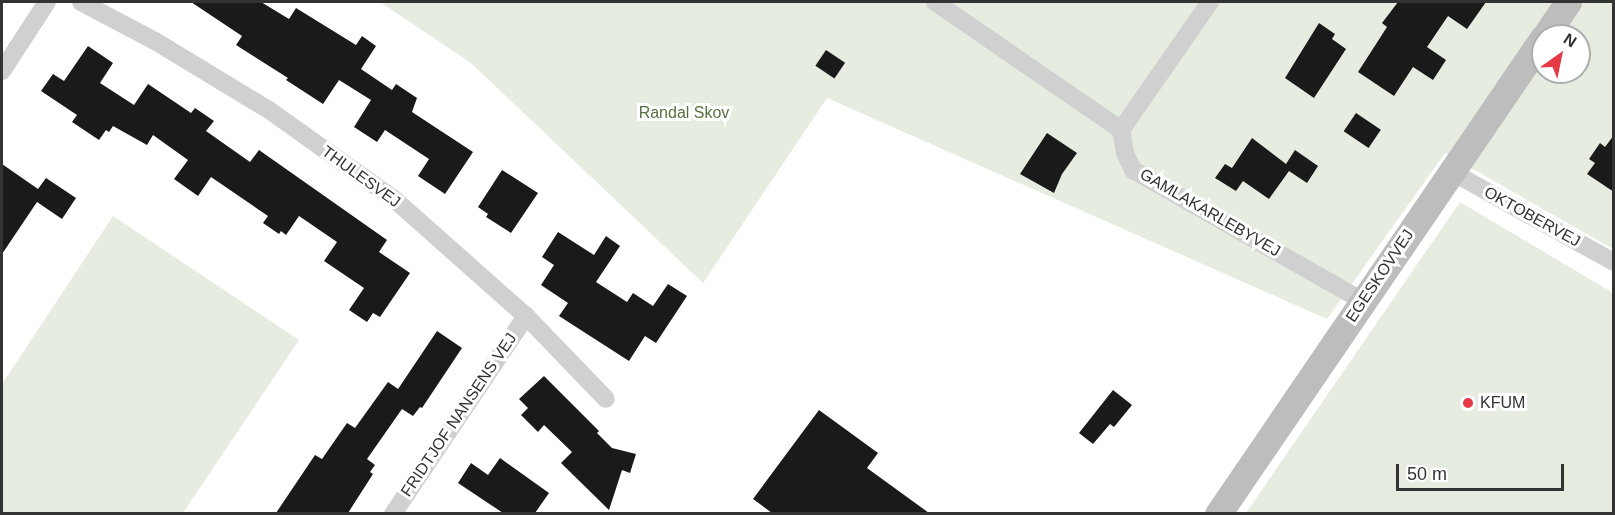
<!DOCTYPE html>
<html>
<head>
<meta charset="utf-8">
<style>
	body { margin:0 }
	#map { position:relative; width:1615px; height:515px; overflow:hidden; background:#fff; font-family:Helvetica,sans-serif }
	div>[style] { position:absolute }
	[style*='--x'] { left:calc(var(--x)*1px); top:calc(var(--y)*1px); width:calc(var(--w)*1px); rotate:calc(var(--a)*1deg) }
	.green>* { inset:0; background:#e6ecdf }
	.building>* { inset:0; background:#1a1a1a; transform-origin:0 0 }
	.street>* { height:18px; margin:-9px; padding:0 9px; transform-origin:9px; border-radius:9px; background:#d0d0d0 }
	.secondary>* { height:27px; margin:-13.5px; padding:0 13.5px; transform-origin:13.5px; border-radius:13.5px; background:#bdbdbd }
	.dots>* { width:16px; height:16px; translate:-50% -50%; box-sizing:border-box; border:3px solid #fff; border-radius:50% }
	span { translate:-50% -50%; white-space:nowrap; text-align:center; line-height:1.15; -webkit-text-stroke:6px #fff; paint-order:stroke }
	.park-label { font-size:16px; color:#56703f }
	.street-label { font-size:16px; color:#333 }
	.poi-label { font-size:16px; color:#333 }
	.left { translate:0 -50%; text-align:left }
	.frame { position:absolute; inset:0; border:3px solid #333; pointer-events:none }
	.north { position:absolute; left:1531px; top:24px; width:60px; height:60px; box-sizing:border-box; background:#fff; border:2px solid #adadad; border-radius:50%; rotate:33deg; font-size:16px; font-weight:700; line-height:24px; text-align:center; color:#333 }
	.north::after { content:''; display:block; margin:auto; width:21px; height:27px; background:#e63946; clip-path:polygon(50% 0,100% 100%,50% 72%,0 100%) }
	.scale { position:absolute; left:1396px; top:464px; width:168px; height:27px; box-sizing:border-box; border:3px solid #333; border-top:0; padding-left:8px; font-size:18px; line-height:21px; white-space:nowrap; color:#333; -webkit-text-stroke:4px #fff; paint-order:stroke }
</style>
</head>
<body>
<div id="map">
	<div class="green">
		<i style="clip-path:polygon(evenodd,380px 2px,1613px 2px,1613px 249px,1445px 153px,1327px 319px,827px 98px,703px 283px,471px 63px,380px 2px,1543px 36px,1579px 36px,1579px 72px,1543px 72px,1543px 36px)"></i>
		<i style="clip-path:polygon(1460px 202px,1613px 293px,1613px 513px,1246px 513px)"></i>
		<i style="clip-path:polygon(113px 216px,299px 340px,183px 513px,2px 513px,2px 384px)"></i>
	</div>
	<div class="building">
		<i style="clip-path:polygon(191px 2px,261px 2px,289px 19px,296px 8px,356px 45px,362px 36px,376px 46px,361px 69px,392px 90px,396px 84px,417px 98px,412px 112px,473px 152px,445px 194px,418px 176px,429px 159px,385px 130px,377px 142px,354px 127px,371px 100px,339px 80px,323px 104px,286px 80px,288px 78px,236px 45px,242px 36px)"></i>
		<i style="clip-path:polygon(1398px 2px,1486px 2px,1467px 29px,1448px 16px,1427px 47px,1446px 60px,1433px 80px,1413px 67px,1394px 96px,1358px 72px,1387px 27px,1382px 23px)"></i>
		<i style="clip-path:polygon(1319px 23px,1335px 34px,1332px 39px,1346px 49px,1314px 98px,1285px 78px)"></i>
		<i style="clip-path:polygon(88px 46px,113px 63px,100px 83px,134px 105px,148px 84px,191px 113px,195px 108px,214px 121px,206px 131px,250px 162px,259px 150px,387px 240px,379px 252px,410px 273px,380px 317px,373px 313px,367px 322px,349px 310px,364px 288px,324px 261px,337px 242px,299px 216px,286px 235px,281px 231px,279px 234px,263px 223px,268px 216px,211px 177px,198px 196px,174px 179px,188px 160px,153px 135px,147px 145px,113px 126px,109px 132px,106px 130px,99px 140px,72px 122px,77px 115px,41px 91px,53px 74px,64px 81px)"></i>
		<i style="left:826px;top:50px;width:23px;height:19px;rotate:34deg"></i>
		<i style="left:1356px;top:113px;width:30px;height:22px;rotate:34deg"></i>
		<i style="clip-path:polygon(1047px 133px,1077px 153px,1062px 174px,1054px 193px,1020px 174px)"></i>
		<i style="clip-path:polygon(1614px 135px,1614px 192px,1587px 174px,1595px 163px,1589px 159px,1600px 143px,1605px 147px)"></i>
		<i style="clip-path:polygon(1252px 138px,1286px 164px,1295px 150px,1318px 166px,1307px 183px,1289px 171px,1269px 199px,1243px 181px,1236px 191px,1215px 178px,1225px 164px,1232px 168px)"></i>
		<i style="clip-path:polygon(2px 164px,38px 189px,46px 178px,76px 198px,62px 219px,37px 202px,2px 254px)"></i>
		<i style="clip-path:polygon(502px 170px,538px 193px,511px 233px,486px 217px,488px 214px,478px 207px)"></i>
		<i style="clip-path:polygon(558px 232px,594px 255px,606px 236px,620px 246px,596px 282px,627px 302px,633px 293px,653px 306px,668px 284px,687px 296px,656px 343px,645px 336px,629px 361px,559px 316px,568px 303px,541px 285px,554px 265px,542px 257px)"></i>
		<i style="clip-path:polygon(437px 331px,462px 348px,422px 408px,420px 407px,413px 416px,402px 409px,367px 459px,375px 465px,370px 472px,373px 474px,348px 513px,276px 513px,315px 455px,322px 459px,347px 423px,355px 428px,388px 382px,398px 389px)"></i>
		<i style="clip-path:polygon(544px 376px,599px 431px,597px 433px,612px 448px,636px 454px,630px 473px,622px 470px,609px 510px,561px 463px,572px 452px,544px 425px,538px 432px,521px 415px,528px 408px,519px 399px)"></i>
		<i style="clip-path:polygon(1113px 390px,1132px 405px,1114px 427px,1110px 424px,1093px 444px,1079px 433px)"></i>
		<i style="clip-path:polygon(819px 410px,878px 453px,867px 468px,929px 513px,772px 513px,753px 499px)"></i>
		<i style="clip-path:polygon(500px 458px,549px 493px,535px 513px,503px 513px,458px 483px,471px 463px,488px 475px)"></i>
	</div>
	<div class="street">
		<i style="--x:81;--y:2;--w:84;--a:27.8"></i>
		<i style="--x:155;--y:41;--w:133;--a:31.2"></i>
		<i style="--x:269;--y:110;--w:153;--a:35.5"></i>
		<i style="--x:394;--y:199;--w:176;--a:41.6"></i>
		<i style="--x:526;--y:316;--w:115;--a:46.1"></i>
		<i style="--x:935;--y:2;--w:226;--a:34.5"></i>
		<i style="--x:1121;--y:130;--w:23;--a:80"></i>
		<i style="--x:1125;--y:153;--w:19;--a:65"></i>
		<i style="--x:1133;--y:170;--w:265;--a:29.7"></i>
		<i style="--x:2;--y:71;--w:82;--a:-56.9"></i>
		<i style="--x:1121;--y:130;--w:156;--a:-55.2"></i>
		<i style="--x:1452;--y:172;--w:185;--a:29.1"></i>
		<i style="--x:393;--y:514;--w:239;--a:-56.1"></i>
	</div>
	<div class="secondary">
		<i style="--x:1545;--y:36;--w:41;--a:-55.9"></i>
		<i style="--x:1218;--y:514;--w:576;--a:-55.68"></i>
	</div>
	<div class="dots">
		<i style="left:1468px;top:403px;background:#e63946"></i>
	</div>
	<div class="park-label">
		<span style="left:684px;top:113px">Randal Skov</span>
	</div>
	<div class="street-label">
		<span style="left:361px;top:177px;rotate:36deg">THULESVEJ</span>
		<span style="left:1210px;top:213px;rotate:30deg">GAMLAKARLEBYVEJ</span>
		<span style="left:1532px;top:217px;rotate:29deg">OKTOBERVEJ</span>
		<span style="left:1380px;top:276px;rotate:-56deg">EGESKOVVEJ</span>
		<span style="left:459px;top:415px;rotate:-56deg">FRIDTJOF NANSENS VEJ</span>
	</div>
	<div class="poi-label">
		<span class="left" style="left:1480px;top:403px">KFUM</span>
	</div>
	<div class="frame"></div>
	<div class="north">N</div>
	<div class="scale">50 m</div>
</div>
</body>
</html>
